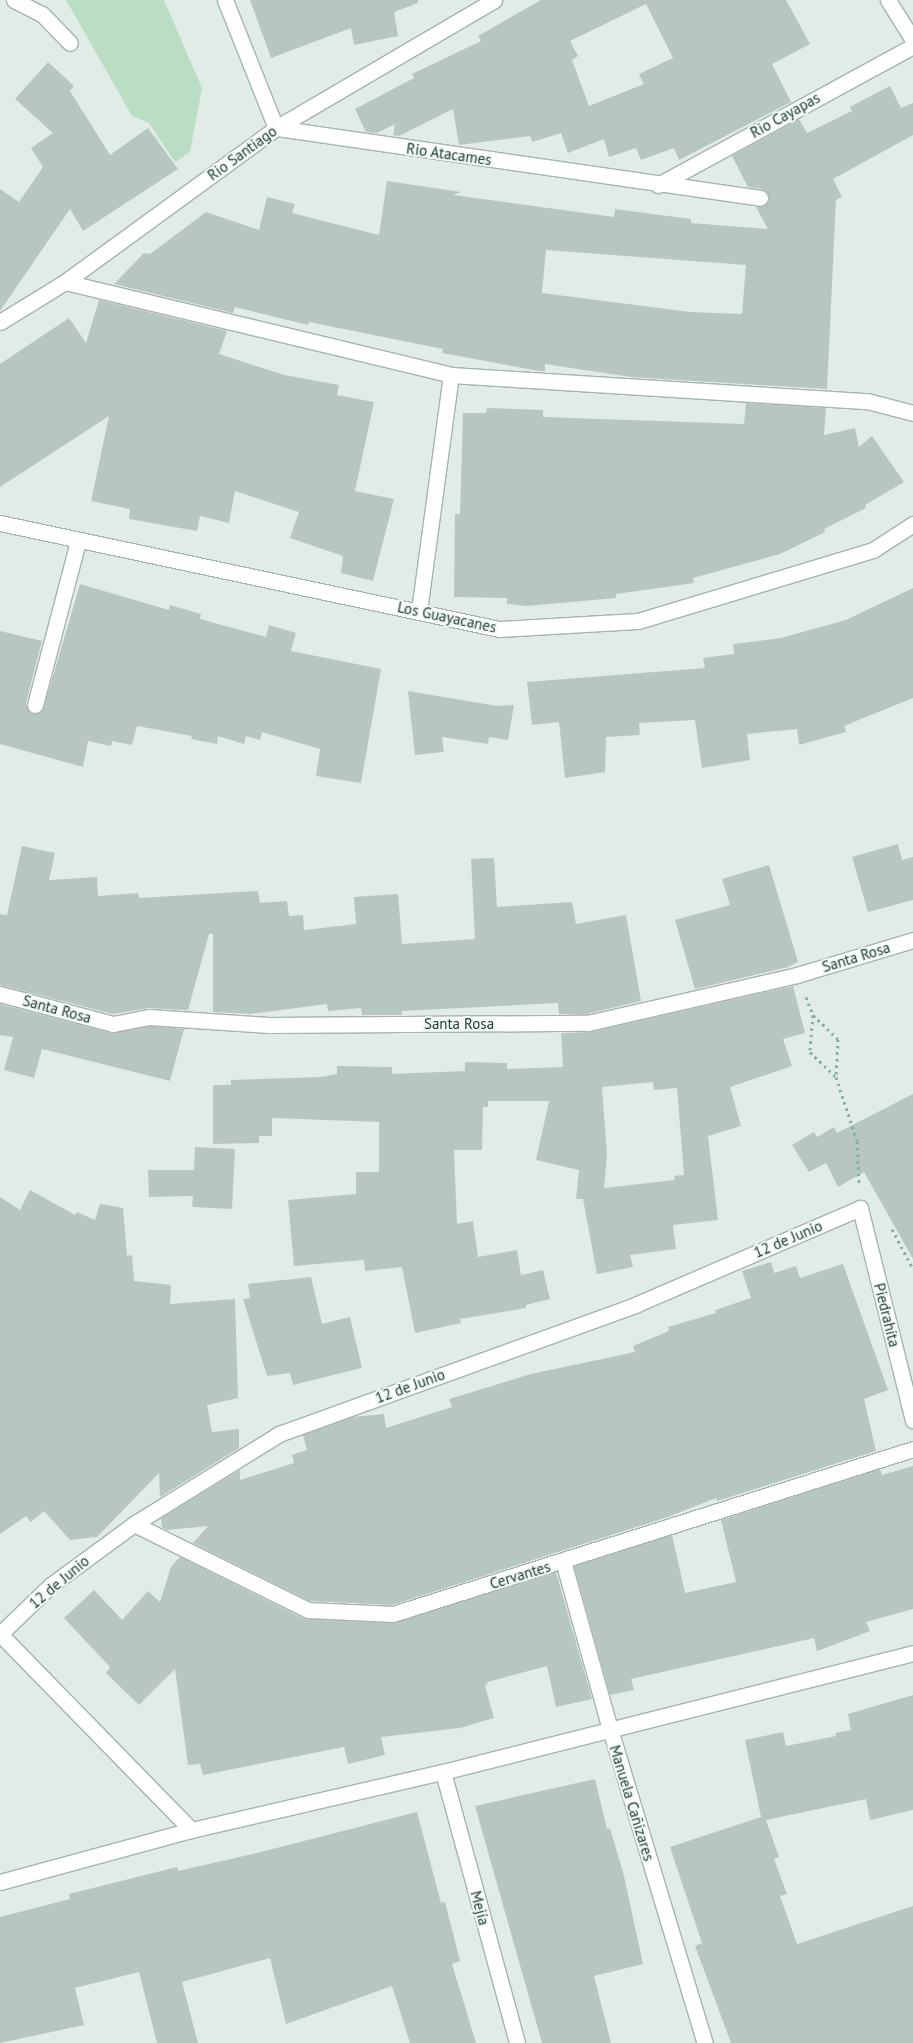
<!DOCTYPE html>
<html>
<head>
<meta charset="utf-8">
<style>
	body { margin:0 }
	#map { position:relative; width:913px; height:2043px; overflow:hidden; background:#e1ece7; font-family:"PT Sans",sans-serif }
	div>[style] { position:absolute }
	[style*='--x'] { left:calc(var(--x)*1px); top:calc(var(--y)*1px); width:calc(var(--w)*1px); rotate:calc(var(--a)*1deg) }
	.green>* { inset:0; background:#badec4 }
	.building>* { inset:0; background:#b7c7c0 }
	.path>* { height:3px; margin-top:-1.5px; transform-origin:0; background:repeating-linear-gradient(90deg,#81b0a2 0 2.5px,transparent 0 6.5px) }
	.roads { filter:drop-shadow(1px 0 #a4b4ae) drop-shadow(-1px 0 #a4b4ae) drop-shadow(0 1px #a4b4ae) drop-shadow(0 -1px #a4b4ae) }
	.minor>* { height:15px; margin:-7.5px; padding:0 7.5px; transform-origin:7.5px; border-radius:7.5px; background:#fff }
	span { translate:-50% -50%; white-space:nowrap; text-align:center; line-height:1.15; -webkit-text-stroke:4px #f2f8f5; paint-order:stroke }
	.street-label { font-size:15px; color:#213d36 }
</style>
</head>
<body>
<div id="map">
	<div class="green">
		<i style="clip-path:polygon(66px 0,164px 0,202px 88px,190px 152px,175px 162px,149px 123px,132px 116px)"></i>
	</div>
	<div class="building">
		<i style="clip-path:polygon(250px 0,418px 0,418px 3px,394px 12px,398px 36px,354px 45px,351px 28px,271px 58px)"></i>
		<i style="clip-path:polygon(evenodd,541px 0,786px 0,810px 44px,772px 64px,791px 102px,679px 160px,674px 148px,641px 160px,636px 148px,609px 157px,604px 139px,568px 153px,561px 133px,532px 142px,530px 136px,459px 145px,453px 109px,399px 136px,393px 135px,395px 124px,377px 133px,366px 132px,355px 109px,414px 78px,412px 74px,481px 41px,478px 36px,541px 0,646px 4px,673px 58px,639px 74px,644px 84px,589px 106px,572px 60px,578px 56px,570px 41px,646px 4px)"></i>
		<i style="clip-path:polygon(48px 62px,74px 86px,70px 91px,110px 155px,148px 128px,178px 169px,83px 231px,70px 209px,0 311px,0 189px,19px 202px,43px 167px,31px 148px,53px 133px,15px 99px)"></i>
		<i style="clip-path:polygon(evenodd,890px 86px,901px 108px,913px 103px,913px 135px,833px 179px,842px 197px,836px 200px,827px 389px,631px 377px,545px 364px,545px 371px,539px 371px,442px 353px,443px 349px,309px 322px,308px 325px,235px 307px,233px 313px,114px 284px,144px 253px,150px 254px,206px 212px,259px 230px,267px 197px,295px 204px,292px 213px,379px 235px,387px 181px,461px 192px,453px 195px,614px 217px,615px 209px,691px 219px,691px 223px,768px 229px,756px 207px,767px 204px,768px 194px,762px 189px,748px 187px,732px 156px,799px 119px,807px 133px,852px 111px,850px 107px,890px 86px,546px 250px,746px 265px,742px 314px,690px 312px,542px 293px,546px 250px)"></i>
		<i style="clip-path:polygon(99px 300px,227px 331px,219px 354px,284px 375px,339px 385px,337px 395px,374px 402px,355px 491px,394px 499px,373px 581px,341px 573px,343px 556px,290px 538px,299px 512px,235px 491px,229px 523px,200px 516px,197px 531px,129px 519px,130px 509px,91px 501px,109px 416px,0 487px,0 364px,69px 318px,86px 343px)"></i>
		<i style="clip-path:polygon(746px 403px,826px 408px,824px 435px,855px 428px,859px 447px,872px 436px,904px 482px,865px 505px,866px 508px,824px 529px,825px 532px,780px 554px,693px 578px,694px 583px,616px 594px,616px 598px,526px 606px,507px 604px,507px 598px,454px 597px,455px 514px,460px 514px,463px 413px,486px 413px,487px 408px,543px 410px,543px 417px,744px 424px)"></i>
		<i style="clip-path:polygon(80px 584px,169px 610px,170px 605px,201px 614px,200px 619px,266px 637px,269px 625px,296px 633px,291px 651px,381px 669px,361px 783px,316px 776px,320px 749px,262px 732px,260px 740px,246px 736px,244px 744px,218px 736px,217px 744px,191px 739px,192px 736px,137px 726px,132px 745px,112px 741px,111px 746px,88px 741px,83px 767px,0 744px,0 631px,42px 641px,26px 703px,29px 712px,38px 714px,44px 707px)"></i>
		<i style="clip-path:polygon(913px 588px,913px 698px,844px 726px,846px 732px,799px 745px,797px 729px,747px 734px,750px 760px,702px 768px,695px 720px,639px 723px,640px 735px,606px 737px,605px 772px,565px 778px,559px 722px,532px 725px,527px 682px,705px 668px,703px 658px,734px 654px,733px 644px,781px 638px,846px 620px)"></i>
		<i style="clip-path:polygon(408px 691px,497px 706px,514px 705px,508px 740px,489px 737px,488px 744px,442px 737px,444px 752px,415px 755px)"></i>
		<i style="clip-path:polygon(898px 844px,902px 860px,913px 857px,913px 900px,868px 912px,852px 857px)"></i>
		<i style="clip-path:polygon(22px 846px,55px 853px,49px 880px,97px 877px,98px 896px,138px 893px,139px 898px,258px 891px,260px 903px,287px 901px,289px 916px,303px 915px,304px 930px,356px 924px,354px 897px,398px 894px,402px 944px,475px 939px,471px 859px,494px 858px,497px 907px,572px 902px,576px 924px,626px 915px,641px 1001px,587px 1014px,559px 1014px,558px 1003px,402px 1011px,402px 1015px,362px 1015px,361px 1008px,328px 1011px,327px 1004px,251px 1014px,213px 1012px,213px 934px,209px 934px,188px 1010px,149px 1008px,113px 1014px,0 985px,0 914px,7px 915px)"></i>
		<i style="clip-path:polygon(769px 865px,798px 962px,788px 967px,695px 989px,675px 920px,730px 905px,722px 879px)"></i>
		<i style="clip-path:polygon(evenodd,793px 986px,805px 1033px,783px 1039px,792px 1066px,730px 1087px,741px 1126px,708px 1136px,718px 1220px,673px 1225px,676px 1249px,630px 1255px,633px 1267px,597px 1274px,583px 1199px,576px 1199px,579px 1170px,536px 1160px,549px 1101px,488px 1101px,488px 1107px,483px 1107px,482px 1150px,454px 1150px,457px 1224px,473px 1221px,478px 1257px,517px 1250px,521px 1275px,543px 1270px,550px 1299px,526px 1305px,526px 1308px,460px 1319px,461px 1323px,415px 1333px,402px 1267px,365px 1271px,364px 1260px,294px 1266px,288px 1200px,356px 1194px,356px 1172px,379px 1172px,379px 1122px,272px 1118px,272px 1136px,259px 1136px,259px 1143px,213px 1144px,213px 1085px,231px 1085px,231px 1080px,321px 1077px,337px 1074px,337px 1066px,392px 1067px,392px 1074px,465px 1071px,465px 1062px,507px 1063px,507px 1069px,563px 1067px,561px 1033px,590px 1032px,793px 986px,653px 1082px,654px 1090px,677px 1088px,684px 1175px,674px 1176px,675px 1180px,604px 1188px,607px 1155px,602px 1087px,653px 1082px)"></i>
		<i style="clip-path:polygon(0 1004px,111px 1033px,150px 1026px,184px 1029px,170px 1081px,42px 1049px,34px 1078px,4px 1070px,13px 1037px,0 1035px)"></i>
		<i style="clip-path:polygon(913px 1094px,913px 1259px,864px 1172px,838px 1187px,826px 1163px,809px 1172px,792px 1145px,814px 1132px,817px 1137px,834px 1127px,837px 1133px)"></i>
		<i style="clip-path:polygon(195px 1147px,235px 1149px,232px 1209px,192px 1207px,193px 1196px,149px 1197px,148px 1170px,194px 1170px)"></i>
		<i style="clip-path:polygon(30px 1190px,75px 1215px,77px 1212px,95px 1220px,100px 1204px,123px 1208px,127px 1256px,132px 1255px,134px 1281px,171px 1285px,170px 1304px,235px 1299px,238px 1398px,207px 1405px,212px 1432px,239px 1429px,239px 1448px,160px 1497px,159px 1473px,97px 1537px,70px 1540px,44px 1511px,31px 1522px,26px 1516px,0 1534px,0 1197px,20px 1210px)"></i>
		<i style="clip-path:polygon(771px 1262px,774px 1273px,796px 1266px,800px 1278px,843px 1264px,888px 1390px,864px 1399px,876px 1451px,717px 1501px,716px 1498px,668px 1517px,392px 1605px,310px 1601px,193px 1543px,208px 1526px,167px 1530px,162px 1527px,161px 1518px,240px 1470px,240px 1480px,294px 1463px,292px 1455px,307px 1450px,303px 1435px,353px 1417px,384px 1414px,386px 1428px,452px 1407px,449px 1399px,531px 1374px,635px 1352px,633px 1346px,669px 1331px,668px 1327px,716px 1313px,715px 1310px,751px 1298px,742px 1271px)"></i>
		<i style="clip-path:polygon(311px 1277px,322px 1324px,350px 1317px,362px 1368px,293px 1385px,290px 1373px,267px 1376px,243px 1299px,250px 1298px,248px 1284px)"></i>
		<i style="clip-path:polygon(913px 1466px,913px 1609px,866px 1622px,870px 1631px,817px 1651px,814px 1638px,631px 1679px,634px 1690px,610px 1695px,574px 1566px,672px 1535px,685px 1593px,736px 1582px,721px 1520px,880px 1469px,882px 1475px)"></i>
		<i style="clip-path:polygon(180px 1557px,304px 1619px,393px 1623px,556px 1572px,592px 1699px,556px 1707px,547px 1666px,488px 1682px,485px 1686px,494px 1718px,460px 1728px,381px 1737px,385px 1755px,348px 1764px,344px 1747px,203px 1775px,200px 1764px,188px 1765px,175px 1669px,139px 1705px,106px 1673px,110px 1667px,64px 1618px,94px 1590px,122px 1620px,148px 1591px,160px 1602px,171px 1567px)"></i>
		<i style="clip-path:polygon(913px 1695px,913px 1810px,870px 1820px,866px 1799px,766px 1820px,779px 1857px,774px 1859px,787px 1894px,780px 1896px,797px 1944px,913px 1906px,913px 2043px,731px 2043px,695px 1946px,702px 1943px,670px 1847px,761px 1817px,745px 1740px,783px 1732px,786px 1746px,836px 1736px,835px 1733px,851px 1730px,848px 1714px)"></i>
		<i style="clip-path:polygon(595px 1779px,607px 1829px,610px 1828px,624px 1876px,643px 1964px,594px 1976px,611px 2043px,542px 2043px,475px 1806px)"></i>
		<i style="clip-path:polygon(417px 1812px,441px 1903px,445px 1902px,460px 1961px,452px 1964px,476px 2043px,410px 2043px,392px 1986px,286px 2024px,270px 1958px,182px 1982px,198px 2043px,157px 2043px,139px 1972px,75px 1988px,84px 2025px,0 2043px,0 1917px,70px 1899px,69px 1894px,177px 1867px,178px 1871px,257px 1853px)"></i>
	</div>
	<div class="path">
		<i style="--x:806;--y:997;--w:19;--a:69"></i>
		<i style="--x:813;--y:1015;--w:35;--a:44"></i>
		<i style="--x:838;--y:1039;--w:38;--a:93"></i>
		<i style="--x:836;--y:1077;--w:67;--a:71.8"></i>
		<i style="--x:857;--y:1141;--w:44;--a:87.4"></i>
		<i style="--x:813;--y:1015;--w:37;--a:95"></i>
		<i style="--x:810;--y:1052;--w:36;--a:44"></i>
		<i style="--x:892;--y:1229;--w:45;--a:62.3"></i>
	</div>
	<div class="roads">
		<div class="minor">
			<i style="--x:14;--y:0;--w:31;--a:27"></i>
			<i style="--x:42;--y:14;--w:40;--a:46"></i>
			<i style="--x:225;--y:0;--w:138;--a:68.3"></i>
			<i style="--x:276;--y:128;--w:489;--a:8.2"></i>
			<i style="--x:888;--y:0;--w:47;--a:58"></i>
			<i style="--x:658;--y:185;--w:290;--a:-28.6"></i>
			<i style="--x:65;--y:282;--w:397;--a:13.5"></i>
			<i style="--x:451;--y:375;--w:417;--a:3.6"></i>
			<i style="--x:867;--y:401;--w:48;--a:14.6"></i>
			<i style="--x:0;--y:322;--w:76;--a:-31.6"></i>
			<i style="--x:65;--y:282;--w:261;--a:-36.1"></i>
			<i style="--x:276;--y:128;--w:253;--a:-30.4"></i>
			<i style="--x:0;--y:523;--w:510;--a:11.99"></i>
			<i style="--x:499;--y:629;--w:139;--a:-3.3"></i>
			<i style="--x:638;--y:621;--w:245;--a:-16.8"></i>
			<i style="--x:873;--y:550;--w:48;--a:-33"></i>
			<i style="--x:419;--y:611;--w:238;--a:-82.3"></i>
			<i style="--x:35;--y:705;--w:170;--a:-75.3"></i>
			<i style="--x:0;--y:994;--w:117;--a:14.9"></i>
			<i style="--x:113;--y:1024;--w:37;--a:-11"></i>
			<i style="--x:149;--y:1017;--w:120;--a:3.8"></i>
			<i style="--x:269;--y:1025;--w:319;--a:-0.4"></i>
			<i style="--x:588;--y:1023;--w:214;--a:-12.9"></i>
			<i style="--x:797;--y:975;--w:121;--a:-16.8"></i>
			<i style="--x:134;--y:1524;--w:194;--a:26.3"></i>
			<i style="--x:308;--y:1610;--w:85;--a:2.7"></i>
			<i style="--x:393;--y:1614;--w:546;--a:-17.6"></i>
			<i style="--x:563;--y:1561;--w:174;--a:74.4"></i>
			<i style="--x:610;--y:1729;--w:328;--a:73.2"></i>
			<i style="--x:0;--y:1634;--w:71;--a:-43.9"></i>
			<i style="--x:51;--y:1585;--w:103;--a:-36.3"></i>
			<i style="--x:134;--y:1524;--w:171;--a:-31.8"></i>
			<i style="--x:279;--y:1434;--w:379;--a:-19.9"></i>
			<i style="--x:635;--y:1305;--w:245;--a:-23.3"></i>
			<i style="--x:860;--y:1208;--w:219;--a:76"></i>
			<i style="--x:0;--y:1634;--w:274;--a:45.7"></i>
			<i style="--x:443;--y:1772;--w:281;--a:74.7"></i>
			<i style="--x:0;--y:1882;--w:198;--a:-15.2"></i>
			<i style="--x:191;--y:1830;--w:259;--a:-13"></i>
			<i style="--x:443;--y:1772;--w:485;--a:-14.2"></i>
		</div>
	</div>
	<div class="street-label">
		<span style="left:785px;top:115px;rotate:-29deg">Rio Cayapas</span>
		<span style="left:242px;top:153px;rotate:-36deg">Rio Santiago</span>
		<span style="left:449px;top:154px;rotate:8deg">Rio Atacames</span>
		<span style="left:447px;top:617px;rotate:12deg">Los Guayacanes</span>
		<span style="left:856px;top:957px;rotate:-17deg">Santa Rosa</span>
		<span style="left:57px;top:1009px;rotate:15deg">Santa Rosa</span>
		<span style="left:459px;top:1024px">Santa Rosa</span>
		<span style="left:788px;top:1239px;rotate:-23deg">12 de Junio</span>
		<span style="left:887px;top:1315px;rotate:76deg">Piedrahíta</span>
		<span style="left:410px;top:1386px;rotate:-20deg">12 de Junio</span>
		<span style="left:520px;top:1575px;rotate:-17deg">Cervantes</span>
		<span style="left:59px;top:1582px;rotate:-40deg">12 de Junio</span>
		<span style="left:632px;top:1803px;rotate:73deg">Manuela Cañizares</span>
		<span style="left:480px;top:1908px;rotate:75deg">Mejía</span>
	</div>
</div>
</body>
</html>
